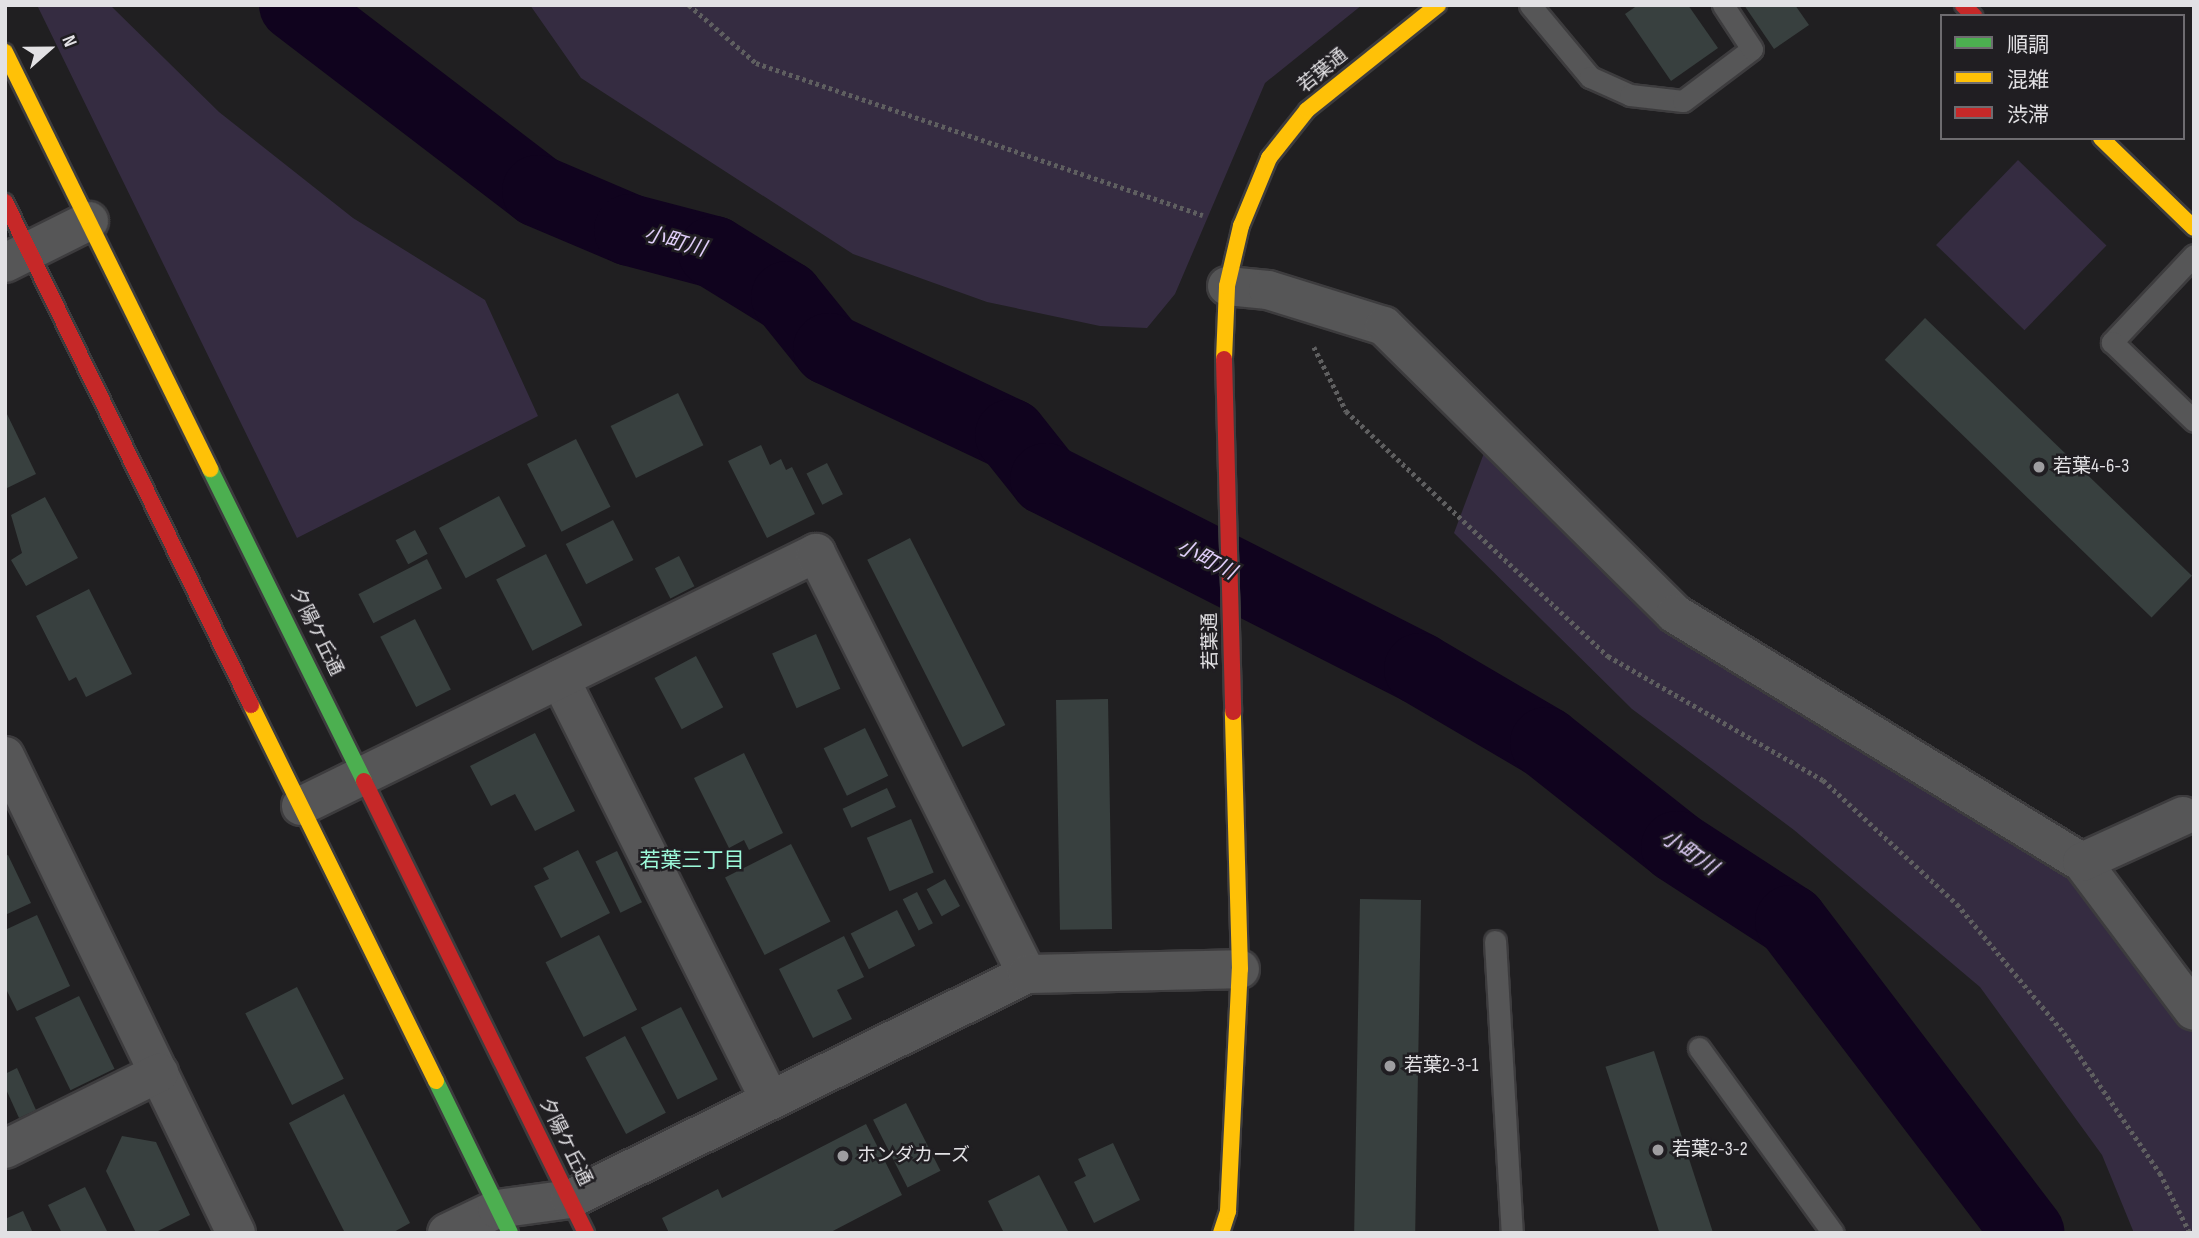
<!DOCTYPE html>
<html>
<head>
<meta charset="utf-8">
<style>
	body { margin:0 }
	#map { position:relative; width:2199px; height:1238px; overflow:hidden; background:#201f21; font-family:"Sofia Sans Condensed","Noto Sans JP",sans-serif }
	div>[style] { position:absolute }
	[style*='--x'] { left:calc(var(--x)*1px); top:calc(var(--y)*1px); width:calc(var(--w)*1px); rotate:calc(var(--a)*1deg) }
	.green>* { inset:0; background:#352c41; transform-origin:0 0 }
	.river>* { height:72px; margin:-36px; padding:0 36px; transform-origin:36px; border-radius:36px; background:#10031e }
	.building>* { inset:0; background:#38403f; transform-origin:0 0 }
	.path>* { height:4.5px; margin-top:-2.25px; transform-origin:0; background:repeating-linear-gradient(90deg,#5f5f60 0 3.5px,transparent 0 7px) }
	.roads { filter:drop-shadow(2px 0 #3d3c3e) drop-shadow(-2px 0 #3d3c3e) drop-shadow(0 2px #3d3c3e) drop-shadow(0 -2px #3d3c3e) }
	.lane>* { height:21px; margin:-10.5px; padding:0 10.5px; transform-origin:10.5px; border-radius:10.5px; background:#565657 }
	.street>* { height:38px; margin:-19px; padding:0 19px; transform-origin:19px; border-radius:19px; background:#565657 }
	.fast>* { height:16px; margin:-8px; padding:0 8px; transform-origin:8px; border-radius:8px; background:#4caf50 }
	.slow>* { height:16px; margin:-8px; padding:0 8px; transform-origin:8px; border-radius:8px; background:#ffc107 }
	.jam>* { height:16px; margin:-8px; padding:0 8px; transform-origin:8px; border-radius:8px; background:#c62828 }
	.dots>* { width:19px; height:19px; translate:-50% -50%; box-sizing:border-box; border:4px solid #201e22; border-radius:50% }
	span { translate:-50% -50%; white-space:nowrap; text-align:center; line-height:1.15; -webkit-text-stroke:5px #201e22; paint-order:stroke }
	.street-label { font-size:19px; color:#e2e1e4 }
	.poi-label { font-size:19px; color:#e2e1e4 }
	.left { translate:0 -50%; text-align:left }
	.water-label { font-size:21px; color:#e1cffa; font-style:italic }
	.neighbourhood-label { font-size:21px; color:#9cf9d9 }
	.frame { position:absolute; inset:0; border:7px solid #e2e1e4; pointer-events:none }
	.legend { position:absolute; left:1940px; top:14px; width:245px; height:126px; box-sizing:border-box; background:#201e22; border:2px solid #6e6c70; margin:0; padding:9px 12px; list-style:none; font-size:21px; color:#e2e1e4 }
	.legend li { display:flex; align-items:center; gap:14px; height:35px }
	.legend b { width:35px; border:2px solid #6e6c70 }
	.north { position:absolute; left:14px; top:14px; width:70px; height:70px; -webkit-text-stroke:5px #201e22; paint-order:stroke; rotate:69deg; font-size:19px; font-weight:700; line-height:28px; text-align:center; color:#e2e1e4 }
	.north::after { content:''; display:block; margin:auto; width:24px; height:32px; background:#e2e1e4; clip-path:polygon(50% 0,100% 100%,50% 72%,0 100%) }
</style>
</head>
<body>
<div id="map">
	<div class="green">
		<i style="clip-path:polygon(37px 5px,110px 5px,219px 112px,353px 218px,485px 300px,538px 416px,297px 538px)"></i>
		<i style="clip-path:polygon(530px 5px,1362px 5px,1265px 83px,1175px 294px,1147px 328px,1100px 326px,987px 302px,853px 254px,581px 78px)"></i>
		<i style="left:2018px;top:160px;width:123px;height:118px;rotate:44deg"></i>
		<i style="clip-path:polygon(1484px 453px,2082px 875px,2194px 1027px,2194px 1233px,2134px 1233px,2102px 1155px,1980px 987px,1794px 830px,1632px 709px,1454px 533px)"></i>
	</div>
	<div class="river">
		<i style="--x:295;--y:5;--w:306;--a:37.4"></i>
		<i style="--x:538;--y:191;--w:100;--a:23"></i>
		<i style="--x:630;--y:230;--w:87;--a:14.7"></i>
		<i style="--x:714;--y:252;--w:86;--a:31.7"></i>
		<i style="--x:787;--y:297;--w:67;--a:51.1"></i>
		<i style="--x:829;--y:349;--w:201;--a:25.3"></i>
		<i style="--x:1011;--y:435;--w:56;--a:51.5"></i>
		<i style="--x:1046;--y:479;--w:419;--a:26.9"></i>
		<i style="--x:1420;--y:669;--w:146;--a:30.4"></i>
		<i style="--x:1546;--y:743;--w:167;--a:38.4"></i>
		<i style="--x:1677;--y:847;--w:136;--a:33"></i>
		<i style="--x:1791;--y:921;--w:392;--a:52.7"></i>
	</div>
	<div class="building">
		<i style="clip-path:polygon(1638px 5px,1688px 5px,1718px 48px,1671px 81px,1625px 14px)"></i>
		<i style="clip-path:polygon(1744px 5px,1795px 5px,1809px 25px,1774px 49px)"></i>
		<i style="left:1925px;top:318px;width:371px;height:58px;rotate:44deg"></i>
		<i style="left:678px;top:393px;width:58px;height:75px;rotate:64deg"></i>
		<i style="clip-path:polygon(5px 410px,36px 474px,5px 489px)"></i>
		<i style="left:576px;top:439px;width:76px;height:55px;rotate:63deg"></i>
		<i style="clip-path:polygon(761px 445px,770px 465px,781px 459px,786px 470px,792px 467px,815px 514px,767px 538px,728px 461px)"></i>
		<i style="left:827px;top:463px;width:35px;height:23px;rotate:63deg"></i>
		<i style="left:499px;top:496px;width:57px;height:68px;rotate:62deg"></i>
		<i style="clip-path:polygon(45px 497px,78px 558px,26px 586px,11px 560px,22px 553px,11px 515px)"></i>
		<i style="left:613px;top:520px;width:45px;height:53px;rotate:63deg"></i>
		<i style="left:415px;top:530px;width:27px;height:22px;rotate:62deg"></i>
		<i style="left:910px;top:538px;width:210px;height:48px;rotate:63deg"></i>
		<i style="left:546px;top:554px;width:80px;height:56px;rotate:63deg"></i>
		<i style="left:679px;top:556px;width:34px;height:27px;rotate:63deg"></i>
		<i style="left:427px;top:559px;width:33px;height:77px;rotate:63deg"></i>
		<i style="clip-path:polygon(89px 589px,132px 674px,86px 697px,76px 677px,69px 681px,36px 616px)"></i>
		<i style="left:415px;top:619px;width:79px;height:39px;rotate:63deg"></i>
		<i style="left:816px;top:634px;width:60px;height:48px;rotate:66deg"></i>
		<i style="left:696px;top:656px;width:58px;height:47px;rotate:62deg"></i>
		<i style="left:1108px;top:699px;width:230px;height:52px;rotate:89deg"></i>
		<i style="left:865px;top:728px;width:53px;height:46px;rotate:64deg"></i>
		<i style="clip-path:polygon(535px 733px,575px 811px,535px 831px,515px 794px,491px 806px,470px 766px)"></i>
		<i style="clip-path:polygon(744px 753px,783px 833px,749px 850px,744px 840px,729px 848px,694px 778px)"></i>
		<i style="left:887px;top:788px;width:21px;height:49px;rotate:65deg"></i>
		<i style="left:911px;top:819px;width:58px;height:48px;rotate:67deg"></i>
		<i style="left:791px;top:844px;width:87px;height:74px;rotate:63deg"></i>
		<i style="clip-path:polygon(578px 850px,610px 913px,561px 938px,534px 886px,549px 879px,543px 868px)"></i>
		<i style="left:617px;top:851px;width:57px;height:24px;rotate:64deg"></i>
		<i style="clip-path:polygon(8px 855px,31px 903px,5px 915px,5px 856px)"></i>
		<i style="left:945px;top:879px;width:31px;height:21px;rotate:61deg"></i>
		<i style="left:917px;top:892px;width:35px;height:16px;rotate:63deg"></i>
		<i style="left:1360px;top:899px;width:61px;height:334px;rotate:1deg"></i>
		<i style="left:897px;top:910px;width:40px;height:52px;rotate:63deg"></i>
		<i style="clip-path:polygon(37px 915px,70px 986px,17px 1011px,5px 987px,5px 930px)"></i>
		<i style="left:599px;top:935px;width:84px;height:60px;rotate:63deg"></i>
		<i style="clip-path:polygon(844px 936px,864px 977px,837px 990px,852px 1019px,813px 1038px,779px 969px)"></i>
		<i style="left:297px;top:987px;width:103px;height:58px;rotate:63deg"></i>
		<i style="left:79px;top:996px;width:81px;height:49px;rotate:64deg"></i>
		<i style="left:681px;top:1007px;width:81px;height:45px;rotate:63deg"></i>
		<i style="left:625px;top:1036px;width:87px;height:45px;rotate:62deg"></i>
		<i style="left:1654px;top:1051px;width:191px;height:51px;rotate:72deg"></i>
		<i style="clip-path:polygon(17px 1068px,36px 1110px,19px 1118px,5px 1087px,5px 1074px)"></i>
		<i style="clip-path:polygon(344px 1094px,410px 1223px,392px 1233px,345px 1233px,289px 1123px)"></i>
		<i style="left:906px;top:1103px;width:76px;height:37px;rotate:63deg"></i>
		<i style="clip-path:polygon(866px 1124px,902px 1195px,829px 1233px,669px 1233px,662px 1218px,718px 1189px,722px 1198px)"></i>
		<i style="clip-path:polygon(122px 1136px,156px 1142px,190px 1215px,154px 1233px,136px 1233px,106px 1171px)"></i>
		<i style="clip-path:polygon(1113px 1143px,1140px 1200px,1094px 1223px,1074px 1182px,1086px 1176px,1078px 1159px)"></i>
		<i style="clip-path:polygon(1039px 1175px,1068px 1231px,1004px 1233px,988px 1201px)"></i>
		<i style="clip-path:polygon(85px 1187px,108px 1233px,62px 1233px,48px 1205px)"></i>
		<i style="clip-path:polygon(23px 1211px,33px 1233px,5px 1233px,5px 1219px)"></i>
	</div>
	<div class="path">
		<i style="--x:689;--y:5;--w:89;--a:40.9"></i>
		<i style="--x:756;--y:63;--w:472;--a:18.8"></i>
		<i style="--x:1314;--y:347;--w:72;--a:63.4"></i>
		<i style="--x:1346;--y:411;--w:359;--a:43.1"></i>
		<i style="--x:1608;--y:656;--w:248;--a:30"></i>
		<i style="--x:1823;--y:780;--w:183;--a:42.8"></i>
		<i style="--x:1957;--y:904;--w:168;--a:50.3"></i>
		<i style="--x:2064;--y:1033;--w:170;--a:55.6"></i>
		<i style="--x:2160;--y:1173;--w:67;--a:63.4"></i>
	</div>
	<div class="roads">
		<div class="lane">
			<i style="--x:1530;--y:5;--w:94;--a:50.2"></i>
			<i style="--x:1590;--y:77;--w:44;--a:24.2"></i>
			<i style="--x:1630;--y:95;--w:53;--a:6.5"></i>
			<i style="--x:1683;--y:101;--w:86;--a:-37"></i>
			<i style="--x:1752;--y:49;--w:53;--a:-123.4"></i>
			<i style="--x:2194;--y:255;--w:120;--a:133.3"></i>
			<i style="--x:2112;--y:342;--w:114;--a:43.9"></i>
			<i style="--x:1495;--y:941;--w:292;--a:86.7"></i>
			<i style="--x:1699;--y:1048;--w:228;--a:54.1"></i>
		</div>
		<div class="street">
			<i style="--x:5;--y:263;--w:94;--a:-26.6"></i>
			<i style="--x:1227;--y:286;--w:41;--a:5.6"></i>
			<i style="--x:1268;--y:290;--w:121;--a:17.2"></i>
			<i style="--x:1384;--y:326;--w:409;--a:44.7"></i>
			<i style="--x:1675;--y:614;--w:477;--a:31.4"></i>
			<i style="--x:2082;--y:862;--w:186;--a:53.1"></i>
			<i style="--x:560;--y:679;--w:467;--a:63.5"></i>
			<i style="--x:5;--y:756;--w:530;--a:64.16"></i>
			<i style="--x:301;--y:806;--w:574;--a:-26.16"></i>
			<i style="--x:816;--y:553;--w:471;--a:63.4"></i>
			<i style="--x:2082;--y:862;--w:111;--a:-24.5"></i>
			<i style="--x:5;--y:1149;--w:172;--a:-26.3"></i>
			<i style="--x:447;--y:1233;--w:55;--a:-25.6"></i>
			<i style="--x:497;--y:1209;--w:74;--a:-7.8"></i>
			<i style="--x:570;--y:1199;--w:509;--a:-26.21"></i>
			<i style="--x:1027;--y:974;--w:213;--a:-1.3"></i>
		</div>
		<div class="fast">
			<i style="--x:210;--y:469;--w:348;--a:63.7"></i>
			<i style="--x:436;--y:1081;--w:169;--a:64"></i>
		</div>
		<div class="slow">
			<i style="--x:5;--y:52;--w:465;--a:63.8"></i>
			<i style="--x:2101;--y:138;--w:129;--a:44.1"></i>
			<i style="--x:1224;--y:359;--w:73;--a:-87.6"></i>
			<i style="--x:1227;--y:286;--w:62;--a:-76.9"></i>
			<i style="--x:1241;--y:226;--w:74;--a:-67.6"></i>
			<i style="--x:1269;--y:158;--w:61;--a:-51.6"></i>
			<i style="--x:1307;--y:110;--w:168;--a:-38.7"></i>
			<i style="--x:251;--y:705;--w:419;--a:63.8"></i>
			<i style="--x:1221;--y:1233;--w:23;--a:-72"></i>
			<i style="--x:1228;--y:1211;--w:242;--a:-87.2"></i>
			<i style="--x:1240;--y:969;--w:257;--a:-91.6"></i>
		</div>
		<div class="jam">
			<i style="--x:1963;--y:5;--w:16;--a:45"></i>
			<i style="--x:5;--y:202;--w:560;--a:63.94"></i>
			<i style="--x:1224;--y:359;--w:353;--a:88.5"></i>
			<i style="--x:364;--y:781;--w:504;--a:63.84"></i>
		</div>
	</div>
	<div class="dots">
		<i style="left:2039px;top:467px;background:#9e9da0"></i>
		<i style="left:1390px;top:1066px;background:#9e9da0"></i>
		<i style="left:1658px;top:1150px;background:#9e9da0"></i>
		<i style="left:843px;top:1156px;background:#9e9da0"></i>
	</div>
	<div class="street-label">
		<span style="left:1323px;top:71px;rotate:-39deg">若葉通</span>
		<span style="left:316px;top:632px;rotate:64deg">夕陽ケ丘通</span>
		<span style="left:1211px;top:641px;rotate:-91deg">若葉通</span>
		<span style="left:565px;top:1142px;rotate:64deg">夕陽ケ丘通</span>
	</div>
	<div class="poi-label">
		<span class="left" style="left:2053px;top:467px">若葉4-6-3</span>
		<span class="left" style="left:1404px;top:1066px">若葉2-3-1</span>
		<span class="left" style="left:1672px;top:1150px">若葉2-3-2</span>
		<span class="left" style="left:857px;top:1156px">ホンダカーズ</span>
	</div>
	<div class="water-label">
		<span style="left:675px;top:242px;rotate:15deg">小町川</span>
		<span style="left:1206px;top:560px;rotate:27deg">小町川</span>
		<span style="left:1689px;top:853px;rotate:34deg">小町川</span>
	</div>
	<div class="neighbourhood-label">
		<span style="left:692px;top:861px">若葉三丁目</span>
	</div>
	<div class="frame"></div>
	<ul class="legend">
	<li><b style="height:9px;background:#4caf50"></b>順調</li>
	<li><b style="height:9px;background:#ffc107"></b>混雑</li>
	<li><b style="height:9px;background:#c62828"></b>渋滞</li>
	</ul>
	<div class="north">N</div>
</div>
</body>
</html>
